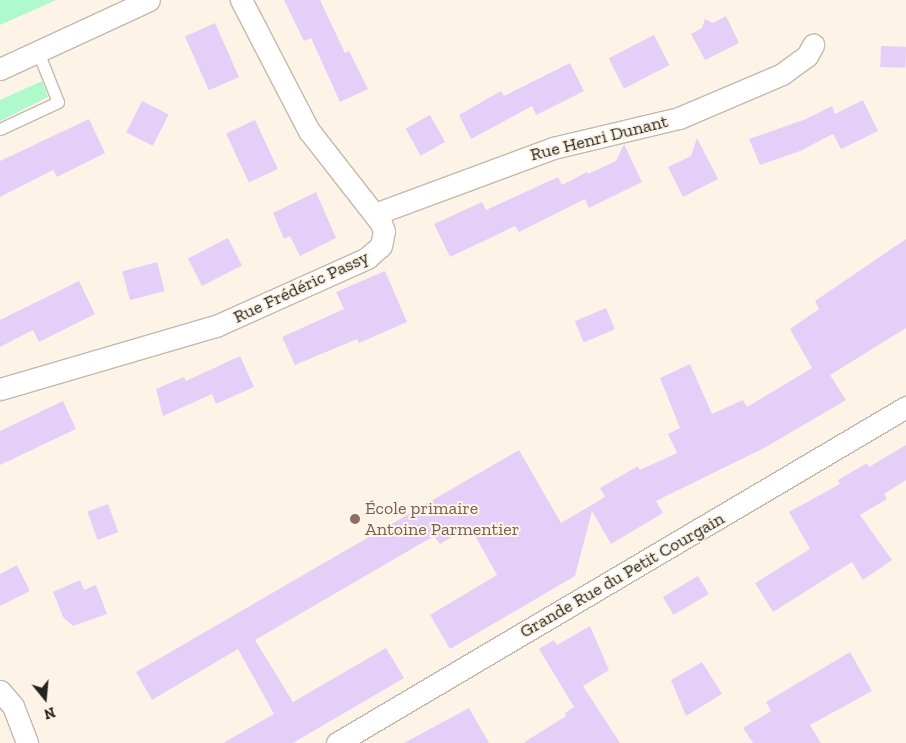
<!DOCTYPE html>
<html>
<head>
<meta charset="utf-8">
<style>
	body { margin:0 }
	#map { position:relative; width:906px; height:743px; overflow:hidden; background:#fdf4e7; font-family:"Zilla Slab",serif }
	div>[style] { position:absolute }
	[style*='--x'] { left:calc(var(--x)*1px); top:calc(var(--y)*1px); width:calc(var(--w)*1px); rotate:calc(var(--a)*1deg) }
	.green>* { inset:0; background:#aff9cc }
	.building>* { inset:0; background:#e4cff8; transform-origin:0 0 }
	.roads { filter:drop-shadow(1px 0 #c2b9ae) drop-shadow(-1px 0 #c2b9ae) drop-shadow(0 1px #c2b9ae) drop-shadow(0 -1px #c2b9ae) }
	.lane>* { height:11px; margin:-5.5px; padding:0 5.5px; transform-origin:5.5px; border-radius:5.5px; background:#fff }
	.street>* { height:21px; margin:-10.5px; padding:0 10.5px; transform-origin:10.5px; border-radius:10.5px; background:#fff }
	.dots>* { width:14px; height:14px; translate:-50% -50%; box-sizing:border-box; border:2px solid #fdf4e7; border-radius:50% }
	span { translate:-50% -50%; white-space:nowrap; text-align:center; line-height:1.15; -webkit-text-stroke:4px #fdf4e7; paint-order:stroke }
	.street-label { font-size:18px; color:#27241f }
	.education-label { font-size:18px; color:#785e54 }
	.left { translate:0 -50%; text-align:left }
	.north { position:absolute; left:20px; top:673px; width:50px; height:50px; -webkit-text-stroke:4px #fdf4e7; paint-order:stroke; rotate:163deg; font-size:14px; font-weight:700; line-height:20px; text-align:center; color:#27241f }
	.north::after { content:''; display:block; margin:auto; width:18px; height:22px; background:#27241f; clip-path:polygon(50% 0,100% 100%,50% 72%,0 100%) }
</style>
</head>
<body>
<div id="map">
	<div class="green">
		<i style="clip-path:polygon(0 0,56px 0,0 25px)"></i>
		<i style="clip-path:polygon(42px 81px,48px 97px,0 121px,0 100px)"></i>
	</div>
	<div class="building">
		<i style="clip-path:polygon(284px 0,320px 0,345px 53px,349px 51px,368px 89px,340px 102px,311px 38px,304px 41px)"></i>
		<i style="clip-path:polygon(726px 16px,739px 43px,705px 60px,691px 34px,702px 28px,705px 19px,713px 23px)"></i>
		<i style="left:215px;top:23px;width:59px;height:33px;rotate:66deg"></i>
		<i style="left:654px;top:35px;width:34px;height:51px;rotate:63deg"></i>
		<i style="left:881px;top:46px;width:25px;height:21px;rotate:2deg"></i>
		<i style="clip-path:polygon(570px 63px,584px 91px,536px 115px,532px 106px,471px 139px,459px 115px,501px 91px,504px 96px)"></i>
		<i style="clip-path:polygon(863px 100px,878px 131px,841px 149px,833px 134px,800px 151px,760px 165px,749px 139px,806px 119px,832px 106px,835px 114px)"></i>
		<i style="left:142px;top:101px;width:30px;height:35px;rotate:27deg"></i>
		<i style="left:430px;top:115px;width:31px;height:28px;rotate:61deg"></i>
		<i style="clip-path:polygon(89px 119px,105px 153px,57px 177px,53px 170px,0 197px,0 161px)"></i>
		<i style="left:255px;top:120px;width:54px;height:32px;rotate:65deg"></i>
		<i style="clip-path:polygon(697px 138px,718px 179px,683px 197px,668px 167px,691px 156px)"></i>
		<i style="clip-path:polygon(624px 144px,642px 182px,589px 208px,585px 199px,519px 232px,515px 226px,450px 257px,434px 224px,482px 202px,486px 210px,558px 177px,562px 185px,587px 172px,588px 174px,616px 161px)"></i>
		<i style="clip-path:polygon(316px 192px,336px 238px,300px 256px,290px 236px,284px 239px,273px 213px)"></i>
		<i style="left:228px;top:238px;width:31px;height:45px;rotate:63deg"></i>
		<i style="clip-path:polygon(906px 239px,906px 328px,830px 375px,846px 400px,766px 447px,656px 501px,663px 513px,611px 544px,592px 511px,575px 576px,450px 649px,430px 615px,497px 575px,470px 527px,440px 544px,434px 536px,255px 640px,293px 702px,386px 648px,404px 678px,293px 743px,223px 743px,274px 714px,238px 649px,152px 700px,136px 672px,519px 450px,561px 523px,605px 497px,600px 488px,638px 466px,640px 470px,677px 453px,668px 434px,680px 428px,660px 378px,690px 364px,712px 414px,743px 400px,747px 407px,812px 368px,790px 329px,819px 309px,815px 301px)"></i>
		<i style="left:157px;top:262px;width:30px;height:36px;rotate:75deg"></i>
		<i style="clip-path:polygon(385px 271px,407px 322px,359px 343px,357px 339px,295px 365px,282px 337px,344px 309px,336px 292px)"></i>
		<i style="clip-path:polygon(79px 281px,95px 314px,39px 342px,33px 330px,0 347px,0 320px)"></i>
		<i style="left:606px;top:308px;width:23px;height:34px;rotate:67deg"></i>
		<i style="clip-path:polygon(240px 356px,254px 387px,216px 404px,212px 394px,163px 416px,156px 389px,184px 377px,186px 381px)"></i>
		<i style="clip-path:polygon(63px 401px,76px 429px,0 465px,0 431px)"></i>
		<i style="clip-path:polygon(906px 445px,906px 480px,884px 494px,887px 499px,860px 515px,892px 560px,863px 580px,852px 562px,773px 612px,755px 583px,810px 549px,789px 512px,840px 484px,838px 480px,867px 463px,869px 467px)"></i>
		<i style="left:108px;top:504px;width:30px;height:22px;rotate:70deg"></i>
		<i style="clip-path:polygon(17px 565px,30px 591px,0 606px,0 574px)"></i>
		<i style="left:698px;top:576px;width:21px;height:41px;rotate:59deg"></i>
		<i style="clip-path:polygon(80px 580px,84px 590px,96px 585px,107px 614px,73px 626px,63px 617px,53px 592px)"></i>
		<i style="clip-path:polygon(590px 626px,609px 670px,583px 686px,620px 743px,523px 743px,566px 716px,565px 713px,574px 707px,539px 649px,554px 640px,557px 645px)"></i>
		<i style="clip-path:polygon(850px 652px,872px 691px,810px 725px,821px 743px,753px 743px,743px 728px,771px 711px,766px 702px)"></i>
		<i style="clip-path:polygon(702px 662px,722px 694px,686px 716px,671px 680px)"></i>
		<i style="clip-path:polygon(469px 708px,489px 743px,404px 743px)"></i>
	</div>
	<div class="roads">
		<div class="lane">
			<i style="--x:0;--y:129;--w:64;--a:-25"></i>
			<i style="--x:58;--y:102;--w:54;--a:-111.8"></i>
		</div>
		<div class="street">
			<i style="--x:0;--y:69;--w:164;--a:-24.8"></i>
			<i style="--x:375;--y:214;--w:190;--a:-20.3"></i>
			<i style="--x:553;--y:148;--w:130;--a:-13.4"></i>
			<i style="--x:679;--y:118;--w:112;--a:-23.1"></i>
			<i style="--x:782;--y:74;--w:31;--a:-36"></i>
			<i style="--x:807;--y:56;--w:13;--a:-61"></i>
			<i style="--x:0;--y:389;--w:225;--a:-16.3"></i>
			<i style="--x:216;--y:326;--w:166;--a:-24.2"></i>
			<i style="--x:367;--y:258;--w:18;--a:-41"></i>
			<i style="--x:381;--y:246;--w:15;--a:-79"></i>
			<i style="--x:384;--y:231;--w:9;--a:-111"></i>
			<i style="--x:381;--y:223;--w:117;--a:-128"></i>
			<i style="--x:309;--y:131;--w:148;--a:-117.4"></i>
			<i style="--x:0;--y:691;--w:20;--a:49"></i>
			<i style="--x:13;--y:706;--w:40;--a:69"></i>
			<i style="--x:337;--y:743;--w:661;--a:-30.56"></i>
		</div>
	</div>
	<div class="dots">
		<i style="left:355px;top:519px;background:#8d6e63"></i>
	</div>
	<div class="street-label">
		<span style="left:599px;top:138px;rotate:-14deg">Rue Henri Dunant</span>
		<span style="left:301px;top:287px;rotate:-25deg">Rue Frédéric Passy</span>
		<span style="left:622px;top:575px;rotate:-30deg">Grande Rue du Petit Courgain</span>
	</div>
	<div class="education-label">
		<span class="left" style="left:365px;top:519px">École primaire<br>Antoine Parmentier</span>
	</div>
	<div class="north">N</div>
</div>
</body>
</html>
